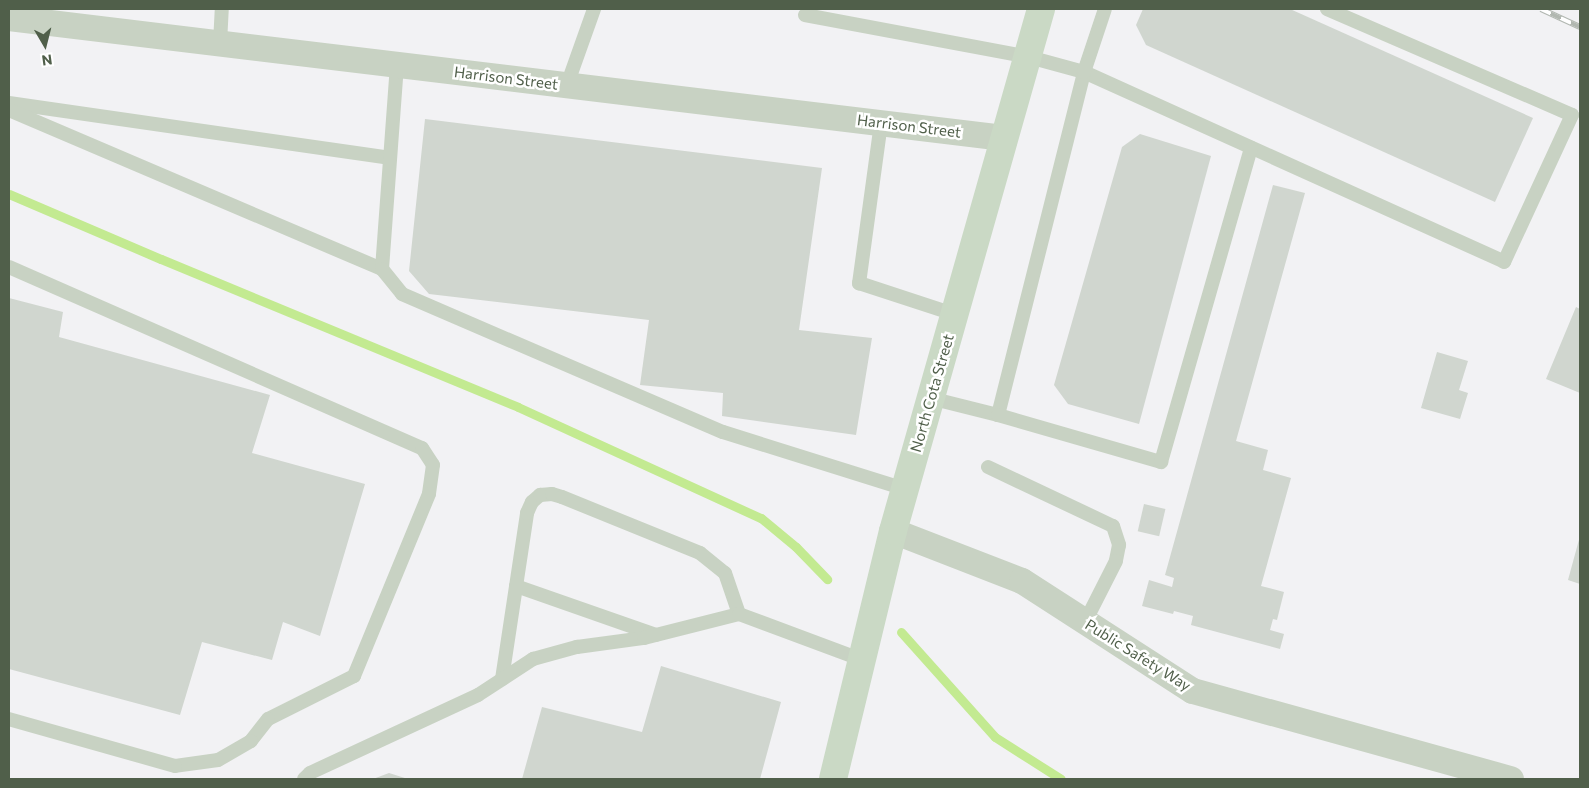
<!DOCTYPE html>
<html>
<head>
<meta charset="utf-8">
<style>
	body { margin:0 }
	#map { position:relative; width:1589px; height:788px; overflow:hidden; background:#f2f2f4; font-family:Commissioner,sans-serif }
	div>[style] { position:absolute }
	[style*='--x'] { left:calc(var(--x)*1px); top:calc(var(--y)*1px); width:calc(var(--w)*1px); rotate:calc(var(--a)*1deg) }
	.stream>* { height:9px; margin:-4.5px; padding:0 4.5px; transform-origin:4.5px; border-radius:4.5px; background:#c3ea91 }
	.building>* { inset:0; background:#d0d6cf; transform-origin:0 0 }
	.lane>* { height:14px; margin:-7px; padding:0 7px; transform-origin:7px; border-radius:7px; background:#c8d2c3 }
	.street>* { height:26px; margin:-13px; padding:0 13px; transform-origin:13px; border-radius:13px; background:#c8d2c3 }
	.secondary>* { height:28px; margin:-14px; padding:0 14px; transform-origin:14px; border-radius:14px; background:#cad9c5 }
	.rail>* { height:5.5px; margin-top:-2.75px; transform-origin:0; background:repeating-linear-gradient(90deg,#fff 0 11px,#b1b7b0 0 22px); box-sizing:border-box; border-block:1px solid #b1b7b0 }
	span { translate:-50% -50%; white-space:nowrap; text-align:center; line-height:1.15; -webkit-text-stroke:5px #fff; paint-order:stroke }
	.street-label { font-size:15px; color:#505f4a }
	.frame { position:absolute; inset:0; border:10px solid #505f4a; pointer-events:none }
	.north { position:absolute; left:20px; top:20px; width:50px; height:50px; -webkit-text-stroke:4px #fff; paint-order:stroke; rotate:172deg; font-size:14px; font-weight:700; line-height:20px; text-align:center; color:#505f4a }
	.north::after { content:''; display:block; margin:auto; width:18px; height:22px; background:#505f4a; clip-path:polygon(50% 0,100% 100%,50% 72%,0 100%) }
</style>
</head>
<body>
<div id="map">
	<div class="stream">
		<i style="--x:9;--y:194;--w:165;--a:23.2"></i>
		<i style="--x:161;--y:259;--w:386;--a:22.5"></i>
		<i style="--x:518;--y:407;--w:267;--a:24.6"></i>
		<i style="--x:761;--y:518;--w:45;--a:39.6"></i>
		<i style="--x:796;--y:547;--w:45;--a:45.9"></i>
		<i style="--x:901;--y:632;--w:141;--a:48.2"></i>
		<i style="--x:995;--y:737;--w:78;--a:32.5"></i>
	</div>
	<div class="building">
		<i style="clip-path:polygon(1143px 9px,1290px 9px,1533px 118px,1495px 202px,1146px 45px,1136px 25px)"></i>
		<i style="clip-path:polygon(425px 119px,822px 168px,799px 330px,872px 338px,856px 435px,722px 416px,723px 393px,640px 385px,649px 320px,429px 294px,409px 271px)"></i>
		<i style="clip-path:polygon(1140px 134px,1211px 156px,1139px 424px,1068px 404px,1054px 385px,1122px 147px)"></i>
		<i style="clip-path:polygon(1273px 185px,1305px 193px,1236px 441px,1268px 450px,1263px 470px,1291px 478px,1261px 586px,1284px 592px,1277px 620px,1273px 619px,1270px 630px,1284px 634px,1280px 649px,1191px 625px,1193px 616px,1174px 611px,1173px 614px,1142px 606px,1149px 580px,1172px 587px,1174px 578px,1165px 575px)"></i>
		<i style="clip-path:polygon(9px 298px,63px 312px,59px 337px,270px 395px,252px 453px,365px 484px,320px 636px,283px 622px,272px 660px,202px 642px,180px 715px,9px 669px)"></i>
		<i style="clip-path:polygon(1576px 307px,1580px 309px,1580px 393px,1546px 379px)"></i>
		<i style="clip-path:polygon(1437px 352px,1468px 361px,1459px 390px,1468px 393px,1460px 419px,1421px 408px)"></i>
		<i style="left:1144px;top:504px;width:22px;height:28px;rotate:13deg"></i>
		<i style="clip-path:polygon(1580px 536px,1580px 584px,1568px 580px)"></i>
		<i style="clip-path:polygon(661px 666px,781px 702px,760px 779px,522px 779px,542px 707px,642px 732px)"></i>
		<i style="clip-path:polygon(389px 773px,408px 779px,373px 779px)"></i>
	</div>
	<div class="lane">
		<i style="--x:805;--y:15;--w:228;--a:10.6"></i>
		<i style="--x:1029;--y:57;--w:57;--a:15.3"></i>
		<i style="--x:1084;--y:72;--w:461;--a:24.3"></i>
		<i style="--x:1504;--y:262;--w:162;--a:-65.2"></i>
		<i style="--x:1572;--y:115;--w:267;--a:-156.6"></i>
		<i style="--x:220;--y:43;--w:34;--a:-87"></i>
		<i style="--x:567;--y:85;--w:81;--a:-70.4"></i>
		<i style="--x:9;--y:103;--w:384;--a:8.2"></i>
		<i style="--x:9;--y:110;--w:405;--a:23.1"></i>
		<i style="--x:382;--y:269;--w:205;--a:-85.8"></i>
		<i style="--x:881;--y:123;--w:162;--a:97.8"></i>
		<i style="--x:859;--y:283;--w:100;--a:18.1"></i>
		<i style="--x:9;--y:267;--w:451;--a:23.7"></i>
		<i style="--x:422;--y:448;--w:20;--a:57"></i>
		<i style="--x:433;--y:465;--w:29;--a:98"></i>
		<i style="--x:429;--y:494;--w:197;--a:112.4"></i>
		<i style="--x:354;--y:676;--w:96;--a:153.4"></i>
		<i style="--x:268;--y:719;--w:28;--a:128"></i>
		<i style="--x:251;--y:741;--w:38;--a:150"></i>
		<i style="--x:218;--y:760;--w:43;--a:172.1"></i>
		<i style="--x:175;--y:766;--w:173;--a:-164.2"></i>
		<i style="--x:382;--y:269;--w:32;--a:51"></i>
		<i style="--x:402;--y:294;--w:349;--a:23.3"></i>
		<i style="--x:723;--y:432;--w:191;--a:17.4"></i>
		<i style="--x:930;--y:398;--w:70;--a:14"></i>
		<i style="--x:998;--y:415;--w:354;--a:-75.9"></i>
		<i style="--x:1084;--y:72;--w:66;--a:-71.6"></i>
		<i style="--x:998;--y:415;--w:170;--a:16.1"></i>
		<i style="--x:1161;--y:462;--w:327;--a:-74"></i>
		<i style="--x:988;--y:467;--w:138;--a:25.3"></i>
		<i style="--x:1113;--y:526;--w:20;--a:72"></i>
		<i style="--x:1119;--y:545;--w:16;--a:101"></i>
		<i style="--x:1116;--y:561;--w:68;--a:116.9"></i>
		<i style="--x:516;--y:586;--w:148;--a:19.3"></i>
		<i style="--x:502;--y:679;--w:168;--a:-81.4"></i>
		<i style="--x:527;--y:513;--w:12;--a:-66"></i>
		<i style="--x:532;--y:502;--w:11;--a:-41"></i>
		<i style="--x:540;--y:495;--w:12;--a:-5"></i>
		<i style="--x:552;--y:494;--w:10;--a:17"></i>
		<i style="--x:562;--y:497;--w:149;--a:22.1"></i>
		<i style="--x:700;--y:553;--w:32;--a:39"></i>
		<i style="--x:725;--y:573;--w:43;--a:71.1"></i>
		<i style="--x:304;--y:779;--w:8;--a:-45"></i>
		<i style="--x:310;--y:773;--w:185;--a:-24.9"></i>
		<i style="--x:478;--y:695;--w:66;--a:-33.2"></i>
		<i style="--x:533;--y:659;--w:46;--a:-15.3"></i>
		<i style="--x:577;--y:647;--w:68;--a:-7.7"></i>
		<i style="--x:644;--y:638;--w:98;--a:-14.2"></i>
		<i style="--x:739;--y:614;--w:129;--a:20.4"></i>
	</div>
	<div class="street">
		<i style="--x:9;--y:18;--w:1002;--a:6.88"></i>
		<i style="--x:893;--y:531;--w:138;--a:21.2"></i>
		<i style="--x:1022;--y:581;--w:203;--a:32.8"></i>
		<i style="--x:1193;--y:691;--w:330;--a:15.5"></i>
	</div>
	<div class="secondary">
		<i style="--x:833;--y:779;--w:255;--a:-76.4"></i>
		<i style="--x:893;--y:531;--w:543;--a:-74.17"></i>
	</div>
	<div class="rail">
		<i style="--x:1541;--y:9;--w:43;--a:24.8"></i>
	</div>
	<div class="street-label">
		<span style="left:506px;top:78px;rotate:7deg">Harrison Street</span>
		<span style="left:909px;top:126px;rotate:7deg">Harrison Street</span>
		<span style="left:932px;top:393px;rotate:-74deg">North Cota Street</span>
		<span style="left:1138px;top:655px;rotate:32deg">Public Safety Way</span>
	</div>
	<div class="frame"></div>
	<div class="north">N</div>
</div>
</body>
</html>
